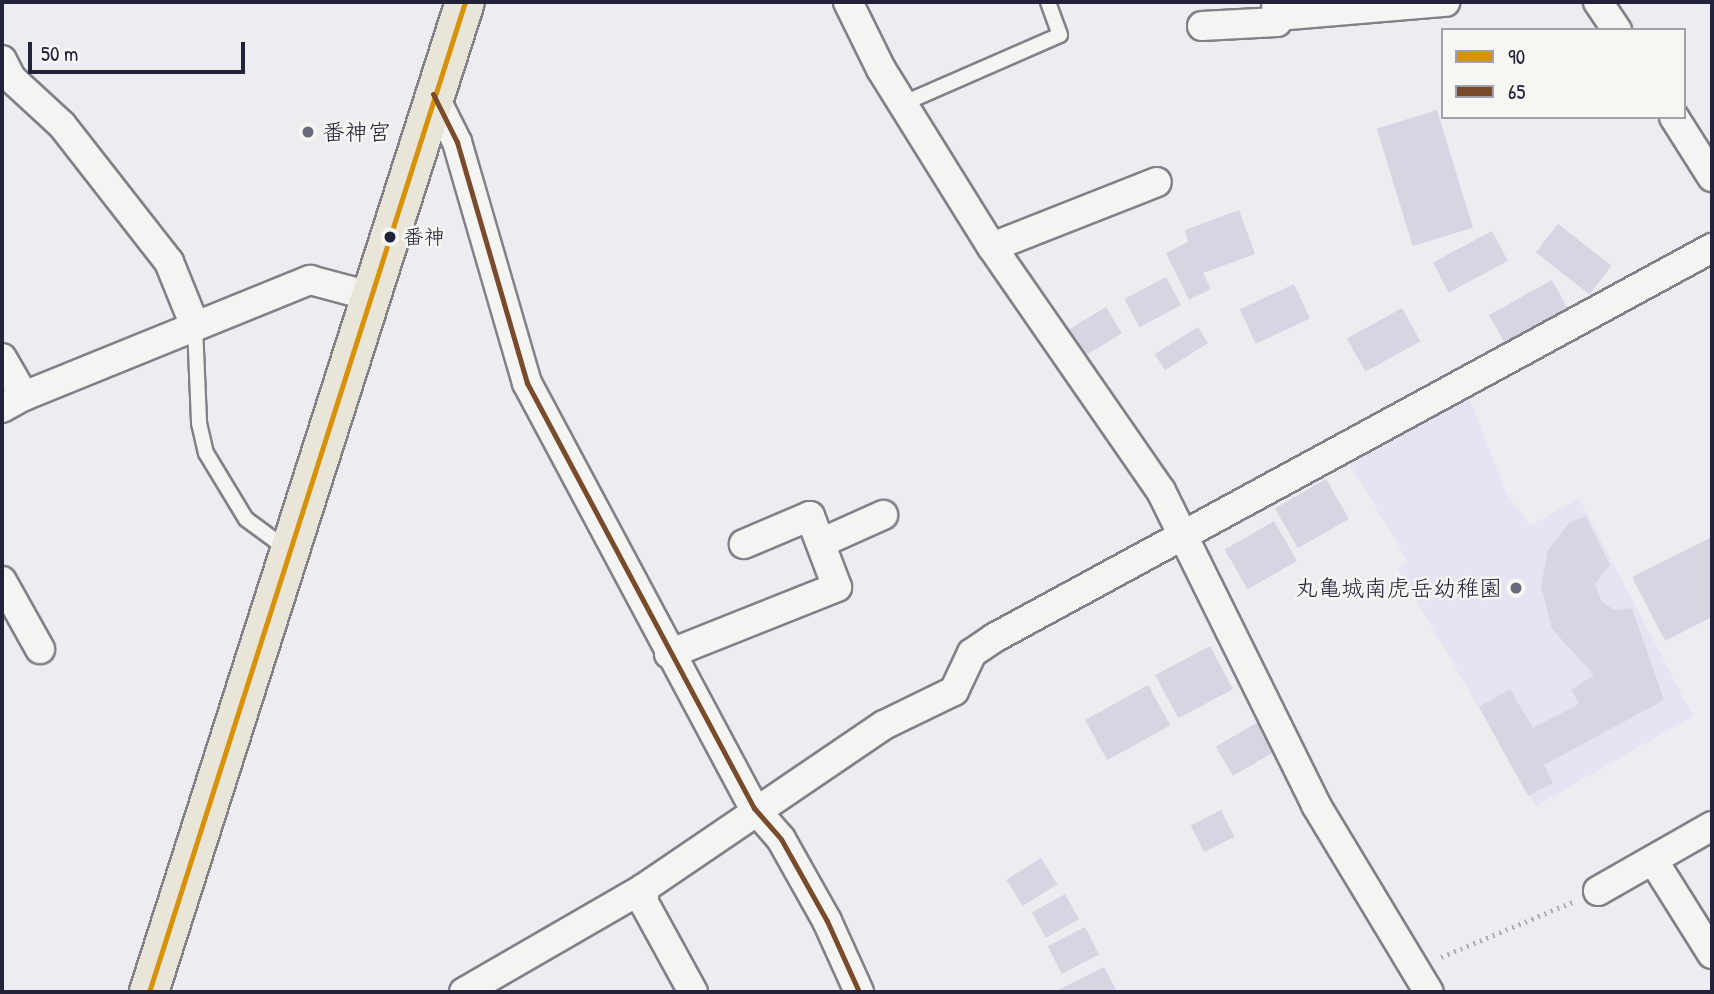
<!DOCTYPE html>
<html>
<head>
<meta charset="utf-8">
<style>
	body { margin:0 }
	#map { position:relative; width:1714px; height:994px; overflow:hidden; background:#edecf1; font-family:"Patrick Hand","Klee One",sans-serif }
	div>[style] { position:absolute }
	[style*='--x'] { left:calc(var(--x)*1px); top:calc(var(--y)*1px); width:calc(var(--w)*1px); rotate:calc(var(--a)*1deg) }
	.built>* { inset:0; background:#e6e4f2 }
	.building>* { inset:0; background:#d6d5e1; transform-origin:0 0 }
	.path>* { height:4.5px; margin-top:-2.25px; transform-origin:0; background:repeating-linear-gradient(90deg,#afafb1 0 2px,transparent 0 7px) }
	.roads { filter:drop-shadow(2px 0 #828188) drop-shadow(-2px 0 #828188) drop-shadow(0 2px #828188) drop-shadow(0 -2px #828188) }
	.lane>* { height:14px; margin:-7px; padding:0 7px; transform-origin:7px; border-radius:7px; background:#f4f4f3 }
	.street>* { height:28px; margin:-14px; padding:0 14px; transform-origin:14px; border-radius:14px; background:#f4f4f3 }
	.primary>* { height:38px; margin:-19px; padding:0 19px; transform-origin:19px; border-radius:19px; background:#e9e5d9 }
	.bus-1>* { height:5px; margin:-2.5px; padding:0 2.5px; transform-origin:2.5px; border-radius:2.5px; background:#d79209 }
	.bus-2>* { height:5px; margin:-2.5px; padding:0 2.5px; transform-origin:2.5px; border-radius:2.5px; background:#7a4b2a }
	.dots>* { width:19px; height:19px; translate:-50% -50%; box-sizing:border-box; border:4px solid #f6f6f2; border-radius:50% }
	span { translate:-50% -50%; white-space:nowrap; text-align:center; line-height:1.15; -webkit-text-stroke:5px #f6f6f2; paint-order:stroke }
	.bus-label { font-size:21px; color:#22223b }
	.left { translate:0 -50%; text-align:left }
	.poi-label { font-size:23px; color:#22223b }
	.right { translate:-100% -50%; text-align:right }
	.frame { position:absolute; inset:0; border:4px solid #22223b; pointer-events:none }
	.legend { position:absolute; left:1441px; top:28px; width:245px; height:91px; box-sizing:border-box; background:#f6f6f2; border:2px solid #a1a1a9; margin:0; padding:9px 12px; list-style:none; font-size:21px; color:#22223b }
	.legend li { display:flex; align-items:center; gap:14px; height:35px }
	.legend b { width:35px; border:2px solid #a1a1a9 }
	.scale { position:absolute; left:28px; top:42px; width:217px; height:32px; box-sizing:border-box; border:4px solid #22223b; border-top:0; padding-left:9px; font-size:21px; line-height:24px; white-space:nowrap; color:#22223b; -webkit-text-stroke:5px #f6f6f2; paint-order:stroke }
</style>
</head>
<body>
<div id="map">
	<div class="built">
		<i style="clip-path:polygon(1468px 395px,1506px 492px,1530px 526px,1579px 498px,1693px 716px,1536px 806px,1398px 569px,1408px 562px,1350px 464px)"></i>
	</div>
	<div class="building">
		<i style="left:1437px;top:110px;width:123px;height:63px;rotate:73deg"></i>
		<i style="clip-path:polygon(1239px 210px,1255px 254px,1203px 273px,1211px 289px,1189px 300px,1166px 253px,1188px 242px,1185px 230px)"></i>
		<i style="left:1558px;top:224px;width:68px;height:36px;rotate:38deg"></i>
		<i style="left:1492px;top:231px;width:34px;height:67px;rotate:62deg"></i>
		<i style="left:1166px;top:277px;width:32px;height:47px;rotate:62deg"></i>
		<i style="left:1552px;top:280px;width:33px;height:72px;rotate:61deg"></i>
		<i style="left:1294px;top:284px;width:38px;height:60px;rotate:65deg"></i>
		<i style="left:1106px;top:307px;width:31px;height:44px;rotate:59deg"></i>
		<i style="left:1402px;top:308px;width:38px;height:63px;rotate:61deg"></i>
		<i style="left:1198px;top:327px;width:19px;height:51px;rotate:58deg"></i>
		<i style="left:1326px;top:479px;width:46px;height:59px;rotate:60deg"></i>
		<i style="clip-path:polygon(1586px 516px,1610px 565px,1595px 584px,1602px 602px,1614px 610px,1632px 608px,1664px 700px,1544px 765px,1553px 783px,1528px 796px,1479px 707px,1510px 689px,1533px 728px,1579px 704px,1571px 690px,1594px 675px,1552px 629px,1541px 586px,1548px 550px,1569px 523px)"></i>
		<i style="left:1274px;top:521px;width:46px;height:57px;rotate:60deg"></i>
		<i style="clip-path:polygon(1712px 537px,1712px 617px,1665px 641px,1632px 577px)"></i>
		<i style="left:1210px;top:646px;width:49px;height:62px;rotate:62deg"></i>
		<i style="left:1148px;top:685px;width:46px;height:72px;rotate:61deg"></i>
		<i style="left:1260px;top:721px;width:34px;height:51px;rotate:60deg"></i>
		<i style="left:1221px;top:810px;width:30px;height:34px;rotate:63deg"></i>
		<i style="left:1041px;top:858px;width:31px;height:41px;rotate:58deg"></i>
		<i style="left:1065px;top:894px;width:29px;height:38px;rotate:61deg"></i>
		<i style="left:1085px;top:927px;width:31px;height:42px;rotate:63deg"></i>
		<i style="clip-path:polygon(1104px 967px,1117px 992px,1059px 992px,1058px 990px)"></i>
	</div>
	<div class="path">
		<i style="--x:1441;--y:957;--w:145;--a:-22.7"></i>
	</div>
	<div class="roads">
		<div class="lane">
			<i style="--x:902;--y:104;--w:172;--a:-23.6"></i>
			<i style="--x:1060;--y:35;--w:35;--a:-110"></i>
			<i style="--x:195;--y:326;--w:97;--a:87.6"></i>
			<i style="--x:199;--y:423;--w:31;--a:77"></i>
			<i style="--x:206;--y:453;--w:77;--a:58.8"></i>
			<i style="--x:246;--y:519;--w:52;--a:36.4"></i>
		</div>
		<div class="street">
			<i style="--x:848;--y:2;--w:75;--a:63.8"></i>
			<i style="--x:881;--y:69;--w:210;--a:58.1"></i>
			<i style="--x:992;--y:247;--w:297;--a:55.3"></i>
			<i style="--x:1161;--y:491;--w:350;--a:63.7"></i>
			<i style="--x:1316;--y:805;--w:218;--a:58.9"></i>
			<i style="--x:1276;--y:2;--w:14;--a:86"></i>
			<i style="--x:1277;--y:16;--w:169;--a:-4.8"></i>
			<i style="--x:1598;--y:2;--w:34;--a:56"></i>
			<i style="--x:1202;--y:26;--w:75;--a:-3.1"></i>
			<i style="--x:1277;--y:22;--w:6;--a:-90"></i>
			<i style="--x:2;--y:60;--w:20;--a:63"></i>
			<i style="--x:11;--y:78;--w:69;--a:42.7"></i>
			<i style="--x:62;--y:125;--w:174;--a:52"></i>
			<i style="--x:169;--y:262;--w:69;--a:67.9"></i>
			<i style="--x:433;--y:94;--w:54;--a:63.4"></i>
			<i style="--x:457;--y:142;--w:251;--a:73.8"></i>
			<i style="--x:527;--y:383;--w:482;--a:61.9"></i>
			<i style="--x:754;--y:808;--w:41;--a:48.9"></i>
			<i style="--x:781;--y:839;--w:94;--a:60.7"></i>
			<i style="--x:827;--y:921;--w:78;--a:65.7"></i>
			<i style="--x:1674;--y:117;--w:71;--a:57.7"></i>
			<i style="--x:992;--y:247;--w:177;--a:-21.5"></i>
			<i style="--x:2;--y:358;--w:44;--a:59.9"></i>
			<i style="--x:24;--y:396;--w:309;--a:-22.1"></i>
			<i style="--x:310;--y:280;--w:62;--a:14.9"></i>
			<i style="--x:2;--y:408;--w:25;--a:-29"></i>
			<i style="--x:823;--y:542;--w:66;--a:-24.2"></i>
			<i style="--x:2;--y:581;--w:78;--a:60.8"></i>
			<i style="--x:669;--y:654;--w:181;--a:-21.7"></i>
			<i style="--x:837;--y:587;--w:76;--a:-110.8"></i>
			<i style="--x:810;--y:516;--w:72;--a:157"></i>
			<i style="--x:1653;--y:860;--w:111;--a:57.9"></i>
			<i style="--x:1598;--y:891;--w:131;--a:-29.7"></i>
			<i style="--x:464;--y:992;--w:208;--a:-30"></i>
			<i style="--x:693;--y:992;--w:102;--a:-118.8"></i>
			<i style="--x:644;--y:903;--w:15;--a:-90"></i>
			<i style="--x:644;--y:888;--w:290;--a:-34.2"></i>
			<i style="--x:884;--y:725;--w:78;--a:-25.9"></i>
			<i style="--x:954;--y:691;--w:42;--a:-64.7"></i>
			<i style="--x:972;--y:653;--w:27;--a:-34"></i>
			<i style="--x:994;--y:638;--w:817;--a:-28.51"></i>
		</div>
		<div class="primary">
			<i style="--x:149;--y:992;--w:1039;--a:-72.3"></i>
		</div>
	</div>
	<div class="bus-1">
		<i style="--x:149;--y:992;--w:1039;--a:-72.3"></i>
	</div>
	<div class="bus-2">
		<i style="--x:433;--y:94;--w:54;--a:63.4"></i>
		<i style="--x:457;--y:142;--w:251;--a:73.8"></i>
		<i style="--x:527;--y:383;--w:482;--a:61.9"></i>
		<i style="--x:754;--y:808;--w:41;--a:48.9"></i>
		<i style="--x:781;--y:839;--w:94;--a:60.7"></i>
		<i style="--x:827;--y:921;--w:78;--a:65.7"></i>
	</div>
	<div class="dots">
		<i style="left:308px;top:132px;background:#69697b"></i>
		<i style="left:390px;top:237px;background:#22223b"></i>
		<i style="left:1516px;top:588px;background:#69697b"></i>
	</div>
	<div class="bus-label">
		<span class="left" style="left:403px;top:237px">番神</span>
	</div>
	<div class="poi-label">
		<span class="left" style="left:322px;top:132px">番神宮</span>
		<span class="right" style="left:1502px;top:588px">丸亀城南虎岳幼稚園</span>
	</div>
	<div class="frame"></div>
	<ul class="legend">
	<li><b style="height:9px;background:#d79209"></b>90</li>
	<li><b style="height:9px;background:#7a4b2a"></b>65</li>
	</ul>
	<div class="scale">50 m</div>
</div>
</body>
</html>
